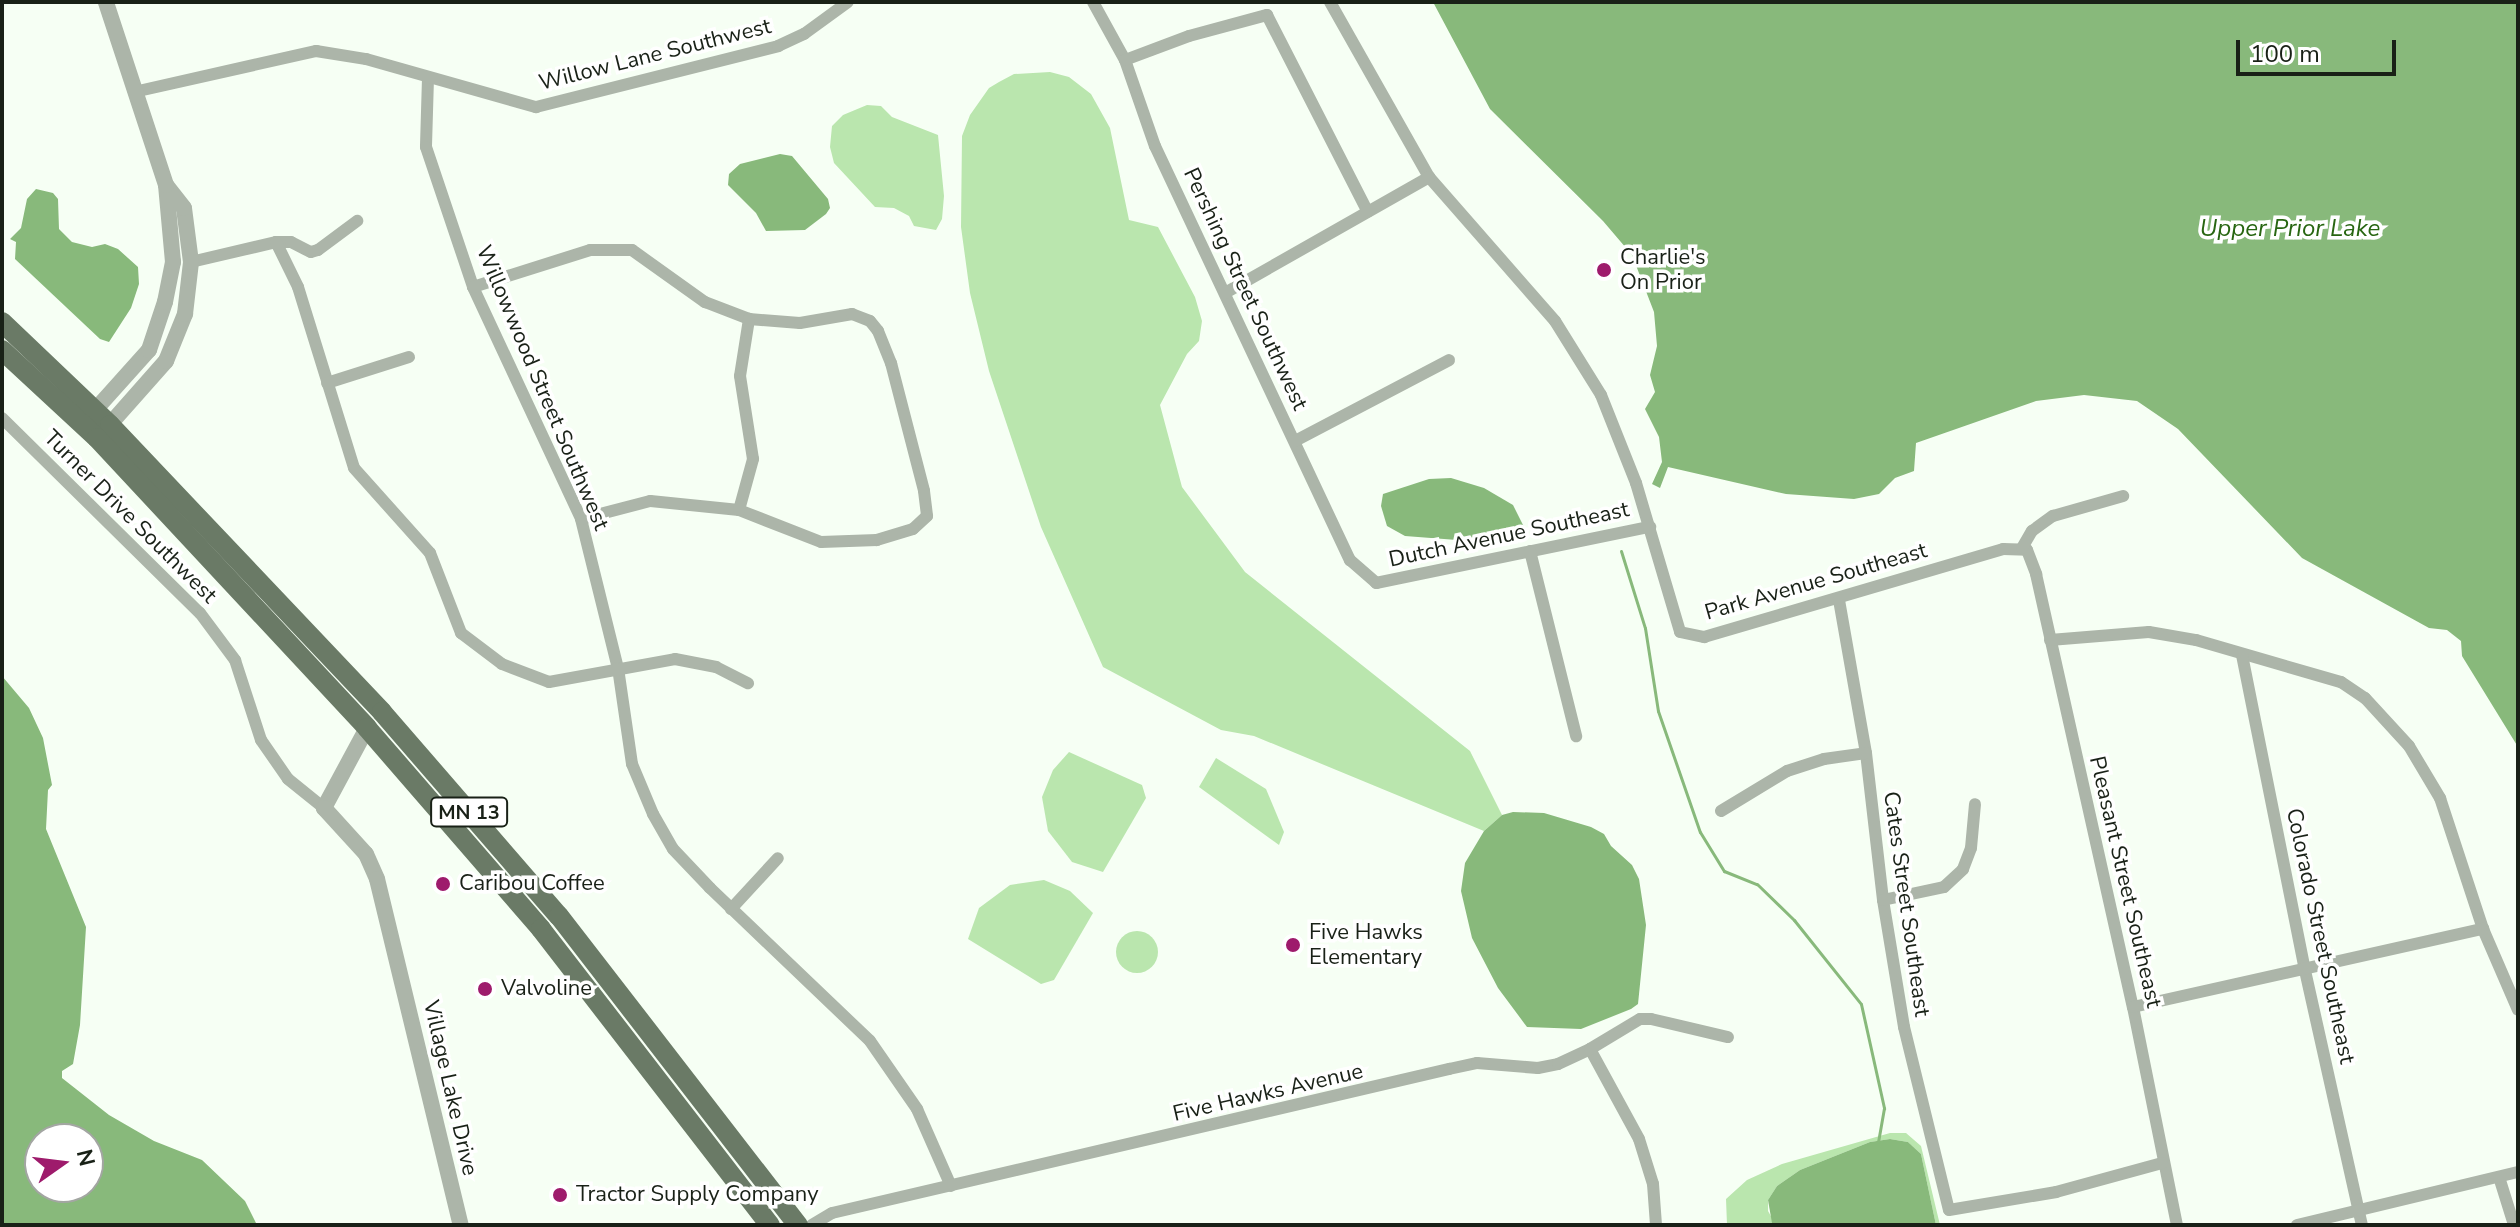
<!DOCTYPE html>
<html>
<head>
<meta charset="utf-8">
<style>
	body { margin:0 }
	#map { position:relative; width:2520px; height:1227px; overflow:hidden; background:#f6fff4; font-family:"Nunito Sans",sans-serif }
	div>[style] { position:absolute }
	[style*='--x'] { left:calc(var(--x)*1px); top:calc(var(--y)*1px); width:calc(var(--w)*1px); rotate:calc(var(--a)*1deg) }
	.green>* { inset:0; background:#bae6ae }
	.round { border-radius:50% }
	.water>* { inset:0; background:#88b97b }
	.stream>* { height:3px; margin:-1.5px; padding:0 1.5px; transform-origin:1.5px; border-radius:1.5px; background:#88b97b }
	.minor>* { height:12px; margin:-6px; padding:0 6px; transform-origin:6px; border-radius:6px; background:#acb5a9 }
	.tertiary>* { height:16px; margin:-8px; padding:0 8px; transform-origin:8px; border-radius:8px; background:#acb5a9 }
	.primary>* { height:20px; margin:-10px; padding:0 10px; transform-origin:10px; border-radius:10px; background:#6a7a66 }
	.dots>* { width:22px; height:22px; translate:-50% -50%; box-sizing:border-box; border:4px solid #fff; border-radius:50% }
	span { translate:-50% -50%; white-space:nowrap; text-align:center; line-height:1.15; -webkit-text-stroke:7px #fff; paint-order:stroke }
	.shield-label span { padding:2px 6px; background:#fff; border:2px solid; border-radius:6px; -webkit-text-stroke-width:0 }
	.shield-label { font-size:20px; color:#192117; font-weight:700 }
	.street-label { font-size:22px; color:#192117 }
	.poi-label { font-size:22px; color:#192117 }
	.left { translate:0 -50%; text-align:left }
	.water-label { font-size:24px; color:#286612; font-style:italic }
	.frame { position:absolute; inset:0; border:4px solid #192117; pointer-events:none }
	.north { position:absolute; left:24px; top:1123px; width:80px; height:80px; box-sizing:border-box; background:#fff; border:2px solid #a3a6a2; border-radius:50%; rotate:76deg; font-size:22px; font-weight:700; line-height:32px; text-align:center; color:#192117 }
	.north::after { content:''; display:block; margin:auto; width:28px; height:36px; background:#9e1b6c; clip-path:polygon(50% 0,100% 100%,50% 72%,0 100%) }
	.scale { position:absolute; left:2236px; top:40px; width:160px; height:36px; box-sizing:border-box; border:4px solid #192117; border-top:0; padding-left:10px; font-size:24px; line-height:28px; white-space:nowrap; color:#192117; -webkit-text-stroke:6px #fff; paint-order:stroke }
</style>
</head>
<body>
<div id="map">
	<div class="green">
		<i style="clip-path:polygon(1050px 72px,1069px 77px,1091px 94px,1110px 128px,1129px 220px,1158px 227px,1195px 297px,1202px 321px,1199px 341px,1187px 354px,1160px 405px,1182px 487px,1245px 572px,1470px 751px,1502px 815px,1484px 831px,1254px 736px,1221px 730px,1103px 667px,1041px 527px,989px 371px,970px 293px,961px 227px,962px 136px,970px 115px,989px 88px,999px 82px,1014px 74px)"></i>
		<i style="clip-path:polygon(867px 105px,881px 106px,892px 117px,938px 135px,944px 196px,942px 219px,936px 230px,914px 226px,909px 216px,894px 208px,875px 207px,834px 163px,830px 147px,832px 126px,843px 115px)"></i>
		<i style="clip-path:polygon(1069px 752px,1142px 785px,1146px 798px,1103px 872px,1072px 862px,1048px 831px,1042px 797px,1053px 770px)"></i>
		<i style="clip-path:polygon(1216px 758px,1266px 789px,1284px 832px,1279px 845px,1199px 787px)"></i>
		<i style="clip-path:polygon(1044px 880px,1070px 891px,1093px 913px,1054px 980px,1041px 984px,968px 939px,979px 908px,1010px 885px)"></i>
		<i class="round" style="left:1116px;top:931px;width:42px;height:42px"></i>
		<i style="clip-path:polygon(1890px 1133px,1906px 1133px,1921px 1146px,1940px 1225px,1936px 1225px,1921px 1154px,1908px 1142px,1890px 1139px,1870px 1142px,1800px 1170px,1777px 1186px,1768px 1200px,1768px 1211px,1776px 1225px,1727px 1225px,1726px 1199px,1747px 1180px,1782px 1164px)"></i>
	</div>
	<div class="water">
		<i style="clip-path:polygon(1433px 2px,2518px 2px,2518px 747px,2462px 656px,2461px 641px,2447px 630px,2429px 628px,2302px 558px,2178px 429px,2137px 401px,2084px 395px,2036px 401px,1916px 443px,1914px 471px,1895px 478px,1879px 494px,1854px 499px,1786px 494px,1668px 467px,1660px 488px,1652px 484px,1662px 462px,1659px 437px,1645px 409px,1655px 392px,1650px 375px,1657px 346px,1654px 312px,1632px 255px,1603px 221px,1490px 109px)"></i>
		<i style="clip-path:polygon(780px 154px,792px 156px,828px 199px,830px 208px,826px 214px,805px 230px,766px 231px,756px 213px,728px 185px,729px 174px,740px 164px)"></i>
		<i style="clip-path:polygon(36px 189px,53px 193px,58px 199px,59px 229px,72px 242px,92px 247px,105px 244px,118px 249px,138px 267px,139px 284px,131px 308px,109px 342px,100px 339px,15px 259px,16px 242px,10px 239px,21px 228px,27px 199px)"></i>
		<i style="clip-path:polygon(1451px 478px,1484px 488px,1513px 505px,1525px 529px,1522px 535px,1496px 543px,1405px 536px,1387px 526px,1381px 506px,1383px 494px,1429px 479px)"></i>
		<i style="clip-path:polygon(evenodd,2px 676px,29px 708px,43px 738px,52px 785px,48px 790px,46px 829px,86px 927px,80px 1025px,73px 1064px,62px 1071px,62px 1078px,109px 1115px,154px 1141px,202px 1160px,245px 1201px,257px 1225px,2px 1225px,2px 676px,88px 1139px,88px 1187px,40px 1187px,40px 1139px,88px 1139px)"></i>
		<i style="clip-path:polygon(1513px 812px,1544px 813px,1591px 827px,1604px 834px,1611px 846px,1632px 865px,1639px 879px,1646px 925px,1638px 1004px,1631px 1009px,1581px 1029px,1527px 1027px,1498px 988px,1472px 938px,1461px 891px,1465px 863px,1484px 831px,1502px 815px)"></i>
		<i style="clip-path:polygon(1890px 1139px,1908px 1142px,1921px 1154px,1936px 1225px,1772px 1223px,1768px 1200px,1777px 1186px,1800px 1170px,1870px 1142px)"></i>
	</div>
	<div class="stream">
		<i style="--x:1621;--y:551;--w:81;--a:72.7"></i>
		<i style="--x:1645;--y:628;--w:84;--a:81.1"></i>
		<i style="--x:1658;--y:711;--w:128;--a:70.9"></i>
		<i style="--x:1700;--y:832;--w:46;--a:58.4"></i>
		<i style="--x:1724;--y:871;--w:35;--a:22"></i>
		<i style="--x:1757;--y:884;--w:52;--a:44.2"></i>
		<i style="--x:1794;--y:920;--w:107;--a:51.4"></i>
		<i style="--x:1861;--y:1004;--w:107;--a:77.5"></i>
		<i style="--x:1884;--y:1108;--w:34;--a:100"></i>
	</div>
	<div class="minor">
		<i style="--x:1093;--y:2;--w:66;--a:61.1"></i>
		<i style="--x:1125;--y:60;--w:91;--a:70.8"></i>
		<i style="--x:1155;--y:146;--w:458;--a:64.8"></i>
		<i style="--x:1350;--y:560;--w:35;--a:41"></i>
		<i style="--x:1376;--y:583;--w:280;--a:-11.6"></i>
		<i style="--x:1330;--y:2;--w:201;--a:60.5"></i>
		<i style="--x:1429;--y:177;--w:191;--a:48.8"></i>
		<i style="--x:1555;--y:321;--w:87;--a:58.1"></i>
		<i style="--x:1601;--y:395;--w:95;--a:68.3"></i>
		<i style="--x:1636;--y:483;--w:155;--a:73.5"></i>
		<i style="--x:1680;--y:632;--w:25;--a:12"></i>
		<i style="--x:1704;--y:637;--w:312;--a:-16.4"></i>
		<i style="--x:2003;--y:549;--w:24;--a:2"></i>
		<i style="--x:2027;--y:550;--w:26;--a:69"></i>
		<i style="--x:2036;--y:574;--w:444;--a:77.4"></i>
		<i style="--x:2133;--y:1007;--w:222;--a:78.6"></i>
		<i style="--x:1125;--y:60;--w:68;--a:-20.6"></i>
		<i style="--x:1189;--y:36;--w:81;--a:-15.1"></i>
		<i style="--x:1267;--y:15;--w:221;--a:62.9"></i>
		<i style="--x:428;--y:78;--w:69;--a:91.7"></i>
		<i style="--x:426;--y:147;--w:148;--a:71.4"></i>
		<i style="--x:473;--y:287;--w:256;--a:65"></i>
		<i style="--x:581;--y:519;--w:154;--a:76.1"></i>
		<i style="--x:618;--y:668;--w:97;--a:81.7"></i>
		<i style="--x:632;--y:764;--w:54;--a:67.2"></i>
		<i style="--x:653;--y:814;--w:40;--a:60.3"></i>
		<i style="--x:673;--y:849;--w:54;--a:46.5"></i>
		<i style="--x:710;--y:888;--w:221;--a:43.7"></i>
		<i style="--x:870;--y:1041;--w:83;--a:55.3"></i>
		<i style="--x:917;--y:1109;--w:84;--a:66.2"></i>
		<i style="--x:134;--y:92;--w:187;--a:-12.7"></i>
		<i style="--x:316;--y:51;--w:51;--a:9.1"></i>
		<i style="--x:366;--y:59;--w:177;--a:15.8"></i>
		<i style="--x:536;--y:107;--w:250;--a:-14.1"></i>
		<i style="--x:778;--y:46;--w:29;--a:-25"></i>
		<i style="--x:804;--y:34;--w:54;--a:-36"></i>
		<i style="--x:276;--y:242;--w:15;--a:0"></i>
		<i style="--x:291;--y:242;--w:22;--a:27"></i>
		<i style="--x:311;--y:252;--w:7;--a:-16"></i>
		<i style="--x:318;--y:250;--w:49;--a:-36.6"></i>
		<i style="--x:191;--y:262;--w:87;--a:-13.2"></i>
		<i style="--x:276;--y:242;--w:50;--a:63.9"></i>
		<i style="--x:298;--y:287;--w:189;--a:72.8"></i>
		<i style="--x:354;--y:468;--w:114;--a:48.2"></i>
		<i style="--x:430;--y:553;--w:86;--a:68.8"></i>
		<i style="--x:461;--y:633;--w:51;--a:37.1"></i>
		<i style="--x:502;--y:664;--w:50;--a:21"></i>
		<i style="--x:549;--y:682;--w:128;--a:-10.3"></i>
		<i style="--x:675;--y:659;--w:42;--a:11"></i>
		<i style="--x:716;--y:667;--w:36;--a:27"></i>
		<i style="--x:473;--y:287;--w:123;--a:-17.5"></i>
		<i style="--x:590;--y:250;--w:42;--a:0"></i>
		<i style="--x:632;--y:250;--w:90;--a:35.5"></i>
		<i style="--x:705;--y:302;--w:47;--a:21.1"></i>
		<i style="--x:749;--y:319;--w:51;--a:4.5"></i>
		<i style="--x:800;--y:323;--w:53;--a:-9.8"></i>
		<i style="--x:852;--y:314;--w:19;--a:21"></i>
		<i style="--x:870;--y:321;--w:13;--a:51"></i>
		<i style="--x:878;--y:331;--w:35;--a:68"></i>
		<i style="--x:891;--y:363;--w:132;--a:75.5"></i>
		<i style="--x:924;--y:491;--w:25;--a:83"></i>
		<i style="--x:927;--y:516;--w:19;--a:137"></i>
		<i style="--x:913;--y:529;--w:38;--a:163"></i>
		<i style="--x:877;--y:540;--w:56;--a:178"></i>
		<i style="--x:821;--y:542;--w:88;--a:-158.7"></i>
		<i style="--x:739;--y:510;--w:89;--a:-174.2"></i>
		<i style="--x:650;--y:501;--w:71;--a:165.4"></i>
		<i style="--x:1225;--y:293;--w:235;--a:-29.6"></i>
		<i style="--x:327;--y:383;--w:86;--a:-17.6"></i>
		<i style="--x:2;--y:418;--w:278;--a:44.6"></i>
		<i style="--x:200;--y:613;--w:59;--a:53.3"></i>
		<i style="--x:235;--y:660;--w:84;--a:72"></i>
		<i style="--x:261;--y:740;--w:47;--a:55.3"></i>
		<i style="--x:288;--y:779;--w:46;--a:38.9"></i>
		<i style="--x:1295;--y:441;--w:174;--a:-27.7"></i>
		<i style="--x:739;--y:510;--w:53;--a:-74.6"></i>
		<i style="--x:753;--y:459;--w:84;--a:-98.9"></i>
		<i style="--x:740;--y:376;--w:58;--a:-81"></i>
		<i style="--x:2022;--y:548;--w:20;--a:-60"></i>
		<i style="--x:2032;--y:531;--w:26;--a:-36"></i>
		<i style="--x:2053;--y:516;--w:73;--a:-15.9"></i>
		<i style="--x:1530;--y:551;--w:191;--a:76"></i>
		<i style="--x:1839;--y:600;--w:155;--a:80"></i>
		<i style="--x:1866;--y:753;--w:148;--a:83.4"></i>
		<i style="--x:1883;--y:900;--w:129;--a:80.6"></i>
		<i style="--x:1904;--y:1027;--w:188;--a:76.2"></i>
		<i style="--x:1949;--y:1210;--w:109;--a:-9.5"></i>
		<i style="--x:2056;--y:1192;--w:110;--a:-15.3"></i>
		<i style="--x:2050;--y:640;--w:99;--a:-4.6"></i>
		<i style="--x:2149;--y:632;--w:48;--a:9.7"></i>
		<i style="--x:2196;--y:640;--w:151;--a:16.2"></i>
		<i style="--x:2341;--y:682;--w:29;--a:34"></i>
		<i style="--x:2365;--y:698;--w:65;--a:47.5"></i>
		<i style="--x:2409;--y:746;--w:61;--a:59.2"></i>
		<i style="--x:2440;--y:798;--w:138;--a:71.8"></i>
		<i style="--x:2483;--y:929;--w:88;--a:66.6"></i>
		<i style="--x:2242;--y:655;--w:317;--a:78.7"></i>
		<i style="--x:2304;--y:966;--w:265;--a:77.4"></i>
		<i style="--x:1721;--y:811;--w:77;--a:-31.2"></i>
		<i style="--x:1787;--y:771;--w:39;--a:-18"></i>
		<i style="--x:1824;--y:759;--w:42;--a:-8.1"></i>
		<i style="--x:1883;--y:900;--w:62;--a:-12"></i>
		<i style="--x:1944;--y:887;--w:26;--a:-43"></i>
		<i style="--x:1963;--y:869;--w:22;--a:-69"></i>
		<i style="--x:1971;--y:848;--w:44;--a:-84.8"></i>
		<i style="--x:731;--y:909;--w:69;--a:-47.3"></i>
		<i style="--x:2133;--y:1007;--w:359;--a:-12.6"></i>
		<i style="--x:1590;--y:1049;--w:102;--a:61.4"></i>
		<i style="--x:1639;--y:1139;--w:47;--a:72.7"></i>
		<i style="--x:1653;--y:1184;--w:41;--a:85.8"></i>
		<i style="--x:2499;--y:1177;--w:50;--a:72.6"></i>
		<i style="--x:812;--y:1225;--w:23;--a:-31"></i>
		<i style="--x:832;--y:1213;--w:634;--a:-13.14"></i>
		<i style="--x:1449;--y:1069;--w:29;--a:-12"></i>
		<i style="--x:1477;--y:1063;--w:61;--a:4.7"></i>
		<i style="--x:1538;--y:1068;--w:20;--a:-11"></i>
		<i style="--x:1558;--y:1064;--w:35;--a:-25"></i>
		<i style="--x:1590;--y:1049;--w:58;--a:-31"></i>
		<i style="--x:1640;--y:1019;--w:11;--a:0"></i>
		<i style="--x:1651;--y:1019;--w:79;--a:13.2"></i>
		<i style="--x:2297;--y:1225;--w:227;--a:-13.5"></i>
	</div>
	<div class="tertiary">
		<i style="--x:87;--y:419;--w:93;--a:-48.1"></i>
		<i style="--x:149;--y:350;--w:51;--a:-71.6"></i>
		<i style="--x:165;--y:302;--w:41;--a:-78.7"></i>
		<i style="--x:173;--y:262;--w:77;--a:-95.2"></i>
		<i style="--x:104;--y:431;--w:94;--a:-48.5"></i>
		<i style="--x:166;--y:361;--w:51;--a:-68"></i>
		<i style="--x:185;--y:314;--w:52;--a:-83.4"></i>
		<i style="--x:191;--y:262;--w:54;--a:-97.4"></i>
		<i style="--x:184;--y:208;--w:29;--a:-128"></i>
		<i style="--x:166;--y:185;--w:193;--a:-108.2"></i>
		<i style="--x:367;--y:728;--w:91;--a:118.3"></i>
		<i style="--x:324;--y:808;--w:62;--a:47.6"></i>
		<i style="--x:366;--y:854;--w:27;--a:66"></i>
		<i style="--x:377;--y:879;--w:356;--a:76.4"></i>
	</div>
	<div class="primary">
		<i style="--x:2;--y:322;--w:149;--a:43.6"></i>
		<i style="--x:110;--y:425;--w:395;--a:46.5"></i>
		<i style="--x:382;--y:712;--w:270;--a:49.1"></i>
		<i style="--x:559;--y:916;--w:391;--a:52.3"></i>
		<i style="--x:2;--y:350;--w:129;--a:42.8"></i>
		<i style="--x:97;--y:438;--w:396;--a:47"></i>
		<i style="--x:367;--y:728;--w:266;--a:49.1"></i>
		<i style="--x:541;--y:929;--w:374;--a:52.3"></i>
	</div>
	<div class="dots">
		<i style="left:1604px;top:270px;background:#9e1b6c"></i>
		<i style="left:443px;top:884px;background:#9e1b6c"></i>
		<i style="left:1293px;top:945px;background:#9e1b6c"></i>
		<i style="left:485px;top:989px;background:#9e1b6c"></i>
		<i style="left:560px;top:1195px;background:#9e1b6c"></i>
	</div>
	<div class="shield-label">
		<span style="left:469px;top:812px">MN 13</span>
	</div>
	<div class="street-label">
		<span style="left:655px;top:55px;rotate:-14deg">Willow Lane Southwest</span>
		<span style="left:1245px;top:289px;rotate:65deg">Pershing Street Southwest</span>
		<span style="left:542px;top:388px;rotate:67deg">Willowwood Street Southwest</span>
		<span style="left:130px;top:517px;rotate:45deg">Turner Drive Southwest</span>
		<span style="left:1509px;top:535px;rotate:-12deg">Dutch Avenue Southeast</span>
		<span style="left:1816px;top:582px;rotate:-16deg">Park Avenue Southeast</span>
		<span style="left:2125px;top:882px;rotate:77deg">Pleasant Street Southeast</span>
		<span style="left:1906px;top:904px;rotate:82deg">Cates Street Southeast</span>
		<span style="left:2320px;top:936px;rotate:78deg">Colorado Street Southeast</span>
		<span style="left:450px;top:1088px;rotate:77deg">Village Lake Drive</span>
		<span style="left:1268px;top:1093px;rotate:-13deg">Five Hawks Avenue</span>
	</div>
	<div class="poi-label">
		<span class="left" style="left:1620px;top:270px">Charlie's<br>On Prior</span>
		<span class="left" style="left:459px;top:884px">Caribou Coffee</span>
		<span class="left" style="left:1309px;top:945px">Five Hawks<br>Elementary</span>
		<span class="left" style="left:501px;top:989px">Valvoline</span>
		<span class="left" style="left:576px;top:1195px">Tractor Supply Company</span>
	</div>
	<div class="water-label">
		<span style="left:2290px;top:229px">Upper Prior Lake</span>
	</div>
	<div class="frame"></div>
	<div class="north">N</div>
	<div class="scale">100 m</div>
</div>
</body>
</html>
